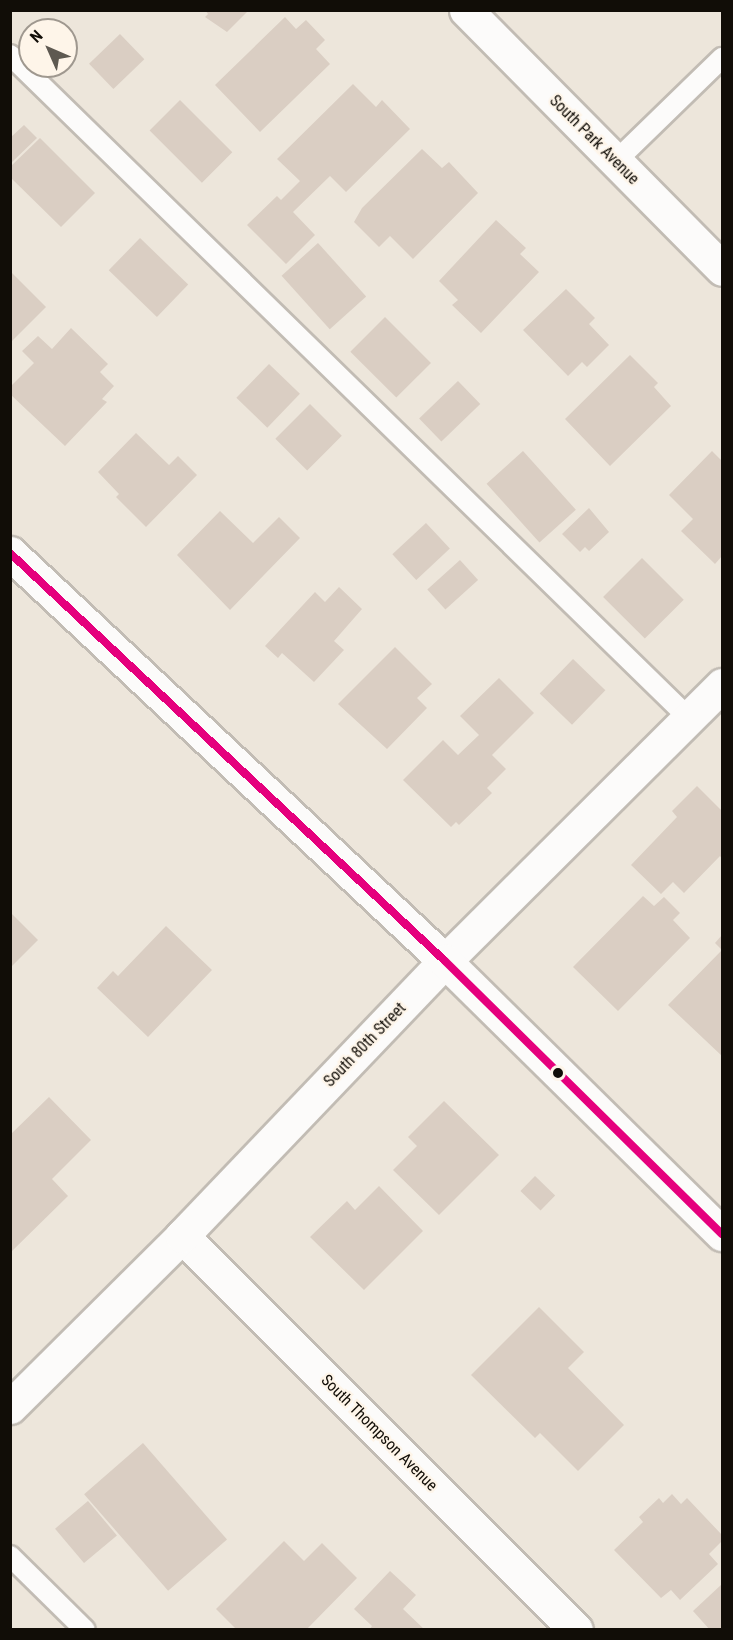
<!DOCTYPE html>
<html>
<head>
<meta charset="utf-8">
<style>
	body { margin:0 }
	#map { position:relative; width:733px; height:1640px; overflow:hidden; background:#ede6db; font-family:"Roboto Condensed",sans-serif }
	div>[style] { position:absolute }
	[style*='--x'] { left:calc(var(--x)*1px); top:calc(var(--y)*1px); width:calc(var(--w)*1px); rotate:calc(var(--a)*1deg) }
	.building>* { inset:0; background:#dacec3; transform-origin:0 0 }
	.roads { filter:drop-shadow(2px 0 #c2bcb4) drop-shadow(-2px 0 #c2bcb4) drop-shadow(0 2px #c2bcb4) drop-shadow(0 -2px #c2bcb4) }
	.lane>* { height:20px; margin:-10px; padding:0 10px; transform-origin:10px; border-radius:10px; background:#fcfbfa }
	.street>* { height:33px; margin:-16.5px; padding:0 16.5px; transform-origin:16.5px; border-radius:16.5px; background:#fcfbfa }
	.secondary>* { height:33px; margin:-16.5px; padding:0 16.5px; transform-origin:16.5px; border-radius:16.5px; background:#fcfbfa }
	.bus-1>* { height:8px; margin:-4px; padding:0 4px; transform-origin:4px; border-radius:4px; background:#e5007d }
	.dots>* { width:16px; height:16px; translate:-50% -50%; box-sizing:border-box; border:3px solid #fef5e9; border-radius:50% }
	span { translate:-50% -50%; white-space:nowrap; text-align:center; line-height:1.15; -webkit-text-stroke:4.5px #fef5e9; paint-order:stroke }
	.street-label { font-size:16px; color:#110d07 }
	.frame { position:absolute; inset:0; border:12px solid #110d07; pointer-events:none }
	.north { position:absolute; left:18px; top:18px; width:60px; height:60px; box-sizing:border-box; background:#fef5e9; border:2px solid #9f988f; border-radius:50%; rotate:315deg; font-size:16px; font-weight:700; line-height:24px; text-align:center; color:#110d07 }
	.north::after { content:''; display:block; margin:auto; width:21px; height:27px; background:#5e5951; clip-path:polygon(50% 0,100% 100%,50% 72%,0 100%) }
</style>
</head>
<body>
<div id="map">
	<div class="building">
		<i style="clip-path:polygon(205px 10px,249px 10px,227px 32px,205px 17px,208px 14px)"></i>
		<i style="clip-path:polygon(285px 17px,296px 29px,306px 20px,325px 40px,316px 49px,330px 64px,260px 132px,215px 85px)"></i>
		<i style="left:120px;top:34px;width:35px;height:43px;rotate:46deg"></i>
		<i style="clip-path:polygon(353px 84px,376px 107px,382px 100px,410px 129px,346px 192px,330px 176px,293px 212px,315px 235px,286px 264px,247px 225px,277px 196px,281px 200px,300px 181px,277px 159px)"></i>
		<i style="left:180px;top:100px;width:74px;height:43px;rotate:45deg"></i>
		<i style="clip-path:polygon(24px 125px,37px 138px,10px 164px,10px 138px)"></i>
		<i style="clip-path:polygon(40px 138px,95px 193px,61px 227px,10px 177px,10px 167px)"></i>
		<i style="clip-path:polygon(422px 149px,442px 168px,449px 162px,478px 193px,413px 259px,390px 236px,379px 247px,354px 222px,362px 208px)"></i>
		<i style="clip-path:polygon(496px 220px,526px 248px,520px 254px,539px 272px,481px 333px,452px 305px,458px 300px,439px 281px)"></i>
		<i style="left:140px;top:238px;width:67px;height:45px;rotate:44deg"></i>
		<i style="left:318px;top:243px;width:72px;height:49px;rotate:48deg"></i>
		<i style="clip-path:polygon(10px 271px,46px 307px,10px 343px)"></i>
		<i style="clip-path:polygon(566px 289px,595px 318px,589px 324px,609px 345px,587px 367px,582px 362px,568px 376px,523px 330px)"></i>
		<i style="left:385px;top:317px;width:65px;height:49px;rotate:45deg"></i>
		<i style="clip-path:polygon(71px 328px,108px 364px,100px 372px,114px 386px,102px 399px,107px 402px,65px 446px,10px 394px,10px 387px,34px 363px,22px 351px,38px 336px,52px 349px)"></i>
		<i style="clip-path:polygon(630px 355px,658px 383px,654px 387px,671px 406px,610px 466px,565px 419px)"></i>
		<i style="left:269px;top:364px;width:43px;height:47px;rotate:44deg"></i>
		<i style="left:458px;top:381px;width:32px;height:54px;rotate:46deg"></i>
		<i style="left:310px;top:404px;width:45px;height:49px;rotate:45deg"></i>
		<i style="clip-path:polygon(136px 433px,169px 465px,178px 456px,197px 475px,146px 527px,116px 497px,119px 494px,98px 472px)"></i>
		<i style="left:523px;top:451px;width:79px;height:49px;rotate:48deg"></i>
		<i style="clip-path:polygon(712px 451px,722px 461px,722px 556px,715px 564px,681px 531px,693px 519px,669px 495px)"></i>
		<i style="clip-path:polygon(589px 508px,609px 532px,589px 551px,585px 547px,580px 552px,562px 534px)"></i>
		<i style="clip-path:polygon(220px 511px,253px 543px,279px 517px,300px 538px,230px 610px,177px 555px)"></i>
		<i style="left:426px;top:523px;width:35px;height:46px;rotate:47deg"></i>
		<i style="left:642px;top:558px;width:59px;height:55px;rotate:45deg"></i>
		<i style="left:460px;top:560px;width:27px;height:44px;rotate:48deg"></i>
		<i style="clip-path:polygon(339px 587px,362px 609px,334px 641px,344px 650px,314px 682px,282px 653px,278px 658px,265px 646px,315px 592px,325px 602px)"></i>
		<i style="clip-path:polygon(395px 647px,432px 684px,417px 698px,427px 708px,387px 749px,338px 704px)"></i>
		<i style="left:573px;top:659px;width:45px;height:48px;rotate:44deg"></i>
		<i style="clip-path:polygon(499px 678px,534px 713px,492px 755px,506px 769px,487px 788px,492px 793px,459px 825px,456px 822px,451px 827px,403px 780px,443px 740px,458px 755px,479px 735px,460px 716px)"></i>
		<i style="clip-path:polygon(697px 786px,722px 811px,722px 859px,720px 856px,684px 893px,673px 882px,661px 894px,631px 865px,677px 817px,672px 811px)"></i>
		<i style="clip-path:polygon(643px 896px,654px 906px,664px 897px,680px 913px,673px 920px,690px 938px,618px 1011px,573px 967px)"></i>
		<i style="clip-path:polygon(10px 912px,38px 940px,10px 968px)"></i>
		<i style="clip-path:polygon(166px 926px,212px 970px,148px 1037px,97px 988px,113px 971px,118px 976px)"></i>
		<i style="clip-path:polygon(722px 935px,722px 1056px,668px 1005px,722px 950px,715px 943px)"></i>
		<i style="clip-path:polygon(49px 1097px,91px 1140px,52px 1179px,68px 1196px,10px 1253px,10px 1135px)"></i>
		<i style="clip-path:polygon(444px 1101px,499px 1155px,439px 1215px,393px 1170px,417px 1146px,408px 1137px)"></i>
		<i style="left:535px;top:1176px;width:28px;height:21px;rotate:44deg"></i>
		<i style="clip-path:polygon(379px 1186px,423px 1231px,364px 1290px,310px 1237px,347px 1201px,355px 1210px)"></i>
		<i style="clip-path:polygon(539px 1307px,584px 1352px,568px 1368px,624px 1425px,578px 1471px,540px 1433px,535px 1438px,471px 1375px)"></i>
		<i style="left:143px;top:1443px;width:128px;height:78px;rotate:49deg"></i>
		<i style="clip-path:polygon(672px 1494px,681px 1504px,687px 1498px,722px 1535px,722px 1541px,709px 1554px,718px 1564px,680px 1600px,671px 1590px,661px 1598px,614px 1550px,643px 1522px,639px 1517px,659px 1498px,663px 1503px)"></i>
		<i style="left:88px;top:1501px;width:45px;height:43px;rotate:50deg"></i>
		<i style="clip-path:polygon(284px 1541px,304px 1561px,322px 1543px,357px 1578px,306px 1630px,237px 1630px,216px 1609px)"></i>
		<i style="clip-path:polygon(390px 1571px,416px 1595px,403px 1609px,425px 1630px,369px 1630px,372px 1626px,354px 1609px)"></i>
		<i style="clip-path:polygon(722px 1584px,722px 1629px,710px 1630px,693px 1611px)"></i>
	</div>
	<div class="roads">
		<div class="lane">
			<i style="--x:10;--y:55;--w:949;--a:44.32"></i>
			<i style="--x:616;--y:161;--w:148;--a:-44.2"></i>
			<i style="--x:10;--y:1556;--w:105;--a:44.6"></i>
		</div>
		<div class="street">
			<i style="--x:466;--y:10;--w:364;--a:45.3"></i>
			<i style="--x:182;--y:1236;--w:557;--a:45"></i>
			<i style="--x:10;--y:1407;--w:243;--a:-44.8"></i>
			<i style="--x:182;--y:1236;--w:381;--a:-46.3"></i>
			<i style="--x:445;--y:961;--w:391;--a:-44.9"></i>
		</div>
		<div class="secondary">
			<i style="--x:10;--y:553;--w:596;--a:43.17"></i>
			<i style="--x:445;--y:961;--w:389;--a:44.6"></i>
		</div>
	</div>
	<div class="bus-1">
		<i style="--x:10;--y:553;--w:596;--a:43.17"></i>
		<i style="--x:445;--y:961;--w:389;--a:44.6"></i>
	</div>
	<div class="dots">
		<i style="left:558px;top:1073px;background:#110d07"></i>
	</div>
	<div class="street-label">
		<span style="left:594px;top:140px;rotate:45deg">South Park Avenue</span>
		<span style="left:365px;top:1045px;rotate:-46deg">South 80th Street</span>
		<span style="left:379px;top:1433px;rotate:45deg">South Thompson Avenue</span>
	</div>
	<div class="frame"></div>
	<div class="north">N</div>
</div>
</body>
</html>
